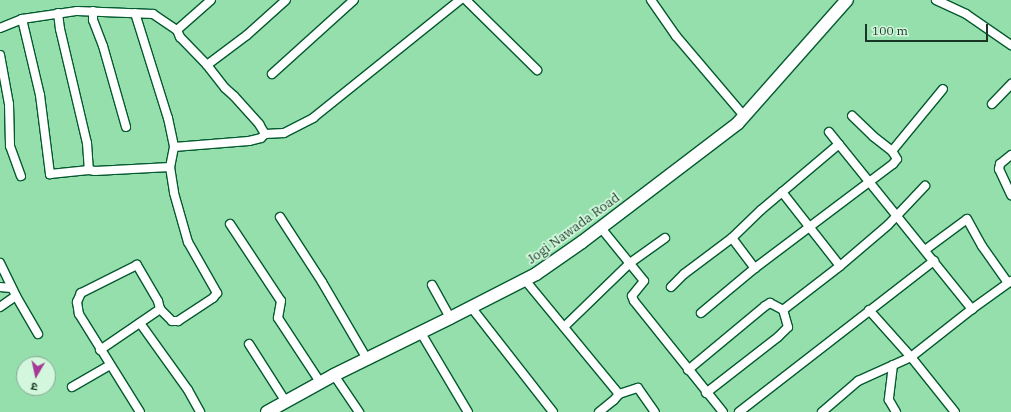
<!DOCTYPE html>
<html>
<head>
<meta charset="utf-8">
<style>
	body { margin:0 }
	#map { position:relative; width:1011px; height:412px; overflow:hidden; background:#95dfad; font-family:"IBM Plex Serif","Noto Sans Devanagari",serif }
	div>[style] { position:absolute }
	[style*='--x'] { left:calc(var(--x)*1px); top:calc(var(--y)*1px); width:calc(var(--w)*1px); rotate:calc(var(--a)*1deg) }
	.roads { filter:drop-shadow(1px 0 #045a2f) drop-shadow(-1px 0 #045a2f) drop-shadow(0 1px #045a2f) drop-shadow(0 -1px #045a2f) }
	.street>* { height:8px; margin:-4px; padding:0 4px; transform-origin:4px; border-radius:4px; background:#fff }
	.secondary>* { height:12px; margin:-6px; padding:0 6px; transform-origin:6px; border-radius:6px; background:#fff }
	span { translate:-50% -50%; white-space:nowrap; text-align:center; line-height:1.15; -webkit-text-stroke:3.5px #d3f7dd; paint-order:stroke }
	.street-label { font-size:13px; color:#183623 }
	.north { position:absolute; left:16px; top:356px; width:40px; height:40px; box-sizing:border-box; background:#d3f7dd; border:1px solid #88aa93; border-radius:50%; rotate:189deg; font-size:11px; font-weight:700; line-height:16px; text-align:center; color:#183623 }
	.north::after { content:''; display:block; margin:auto; width:14px; height:18px; background:#a73998; clip-path:polygon(50% 0,100% 100%,50% 72%,0 100%) }
	.scale { position:absolute; left:865px; top:24px; width:123px; height:18px; box-sizing:border-box; border:2px solid #183623; border-top:0; padding-left:5px; font-size:12px; line-height:14px; white-space:nowrap; color:#183623; -webkit-text-stroke:3px #d3f7dd; paint-order:stroke }
</style>
</head>
<body>
<div id="map">
	<div class="roads">
		<div class="street">
			<i style="--x:466;--y:0;--w:100;--a:44.6"></i>
			<i style="--x:651;--y:0;--w:44;--a:55.2"></i>
			<i style="--x:676;--y:36;--w:105;--a:49.6"></i>
			<i style="--x:936;--y:0;--w:33;--a:25"></i>
			<i style="--x:966;--y:14;--w:55;--a:34.6"></i>
			<i style="--x:93;--y:11;--w:9;--a:90"></i>
			<i style="--x:93;--y:20;--w:28;--a:69"></i>
			<i style="--x:103;--y:46;--w:84;--a:74.1"></i>
			<i style="--x:58;--y:13;--w:16;--a:83"></i>
			<i style="--x:60;--y:29;--w:117;--a:76.7"></i>
			<i style="--x:87;--y:143;--w:27;--a:86"></i>
			<i style="--x:135;--y:13;--w:110;--a:72.6"></i>
			<i style="--x:168;--y:118;--w:30;--a:78"></i>
			<i style="--x:174;--y:147;--w:20;--a:101"></i>
			<i style="--x:170;--y:167;--w:26;--a:81"></i>
			<i style="--x:174;--y:193;--w:51;--a:74.1"></i>
			<i style="--x:188;--y:242;--w:59;--a:60.4"></i>
			<i style="--x:217;--y:293;--w:6;--a:129"></i>
			<i style="--x:213;--y:298;--w:42;--a:146.7"></i>
			<i style="--x:178;--y:321;--w:6;--a:180"></i>
			<i style="--x:172;--y:321;--w:17;--a:-135"></i>
			<i style="--x:160;--y:309;--w:8;--a:-104"></i>
			<i style="--x:158;--y:301;--w:42;--a:-120.3"></i>
			<i style="--x:137;--y:265;--w:63;--a:153.4"></i>
			<i style="--x:81;--y:293;--w:10;--a:114"></i>
			<i style="--x:77;--y:302;--w:12;--a:81"></i>
			<i style="--x:79;--y:314;--w:115;--a:58.1"></i>
			<i style="--x:22;--y:19;--w:78;--a:76.7"></i>
			<i style="--x:40;--y:95;--w:80;--a:82.8"></i>
			<i style="--x:50;--y:174;--w:39;--a:-6"></i>
			<i style="--x:89;--y:170;--w:6;--a:9"></i>
			<i style="--x:95;--y:171;--w:75;--a:-3.1"></i>
			<i style="--x:0;--y:28;--w:24;--a:-22"></i>
			<i style="--x:22;--y:19;--w:56;--a:-8.3"></i>
			<i style="--x:77;--y:11;--w:76;--a:2.3"></i>
			<i style="--x:153;--y:14;--w:29;--a:34"></i>
			<i style="--x:177;--y:30;--w:8;--a:67"></i>
			<i style="--x:180;--y:37;--w:39;--a:46"></i>
			<i style="--x:207;--y:65;--w:29;--a:52"></i>
			<i style="--x:225;--y:88;--w:12;--a:42"></i>
			<i style="--x:234;--y:96;--w:38;--a:48"></i>
			<i style="--x:259;--y:124;--w:12;--a:59"></i>
			<i style="--x:177;--y:30;--w:45;--a:-41.4"></i>
			<i style="--x:0;--y:55;--w:50;--a:79.6"></i>
			<i style="--x:9;--y:104;--w:42;--a:88.6"></i>
			<i style="--x:10;--y:146;--w:32;--a:70"></i>
			<i style="--x:207;--y:65;--w:50;--a:-36.9"></i>
			<i style="--x:247;--y:35;--w:52;--a:-41.9"></i>
			<i style="--x:272;--y:74;--w:110;--a:-42.1"></i>
			<i style="--x:992;--y:104;--w:28;--a:-46"></i>
			<i style="--x:829;--y:132;--w:228;--a:51.1"></i>
			<i style="--x:174;--y:147;--w:75;--a:-4.6"></i>
			<i style="--x:249;--y:141;--w:12;--a:-14"></i>
			<i style="--x:261;--y:138;--w:6;--a:-45"></i>
			<i style="--x:265;--y:134;--w:19;--a:-3"></i>
			<i style="--x:284;--y:133;--w:33;--a:-27"></i>
			<i style="--x:313;--y:118;--w:189;--a:-38.8"></i>
			<i style="--x:892;--y:151;--w:80;--a:-50.6"></i>
			<i style="--x:1011;--y:155;--w:14;--a:141"></i>
			<i style="--x:1000;--y:164;--w:5;--a:101"></i>
			<i style="--x:999;--y:169;--w:29;--a:65"></i>
			<i style="--x:782;--y:192;--w:94;--a:51.9"></i>
			<i style="--x:280;--y:217;--w:77;--a:57.1"></i>
			<i style="--x:322;--y:282;--w:89;--a:59.7"></i>
			<i style="--x:230;--y:224;--w:92;--a:56.5"></i>
			<i style="--x:281;--y:301;--w:17;--a:100"></i>
			<i style="--x:278;--y:318;--w:77;--a:56.7"></i>
			<i style="--x:601;--y:228;--w:68;--a:50.9"></i>
			<i style="--x:644;--y:281;--w:19;--a:129"></i>
			<i style="--x:632;--y:296;--w:5;--a:68"></i>
			<i style="--x:634;--y:301;--w:142;--a:51.3"></i>
			<i style="--x:732;--y:238;--w:38;--a:53"></i>
			<i style="--x:925;--y:250;--w:52;--a:-36.4"></i>
			<i style="--x:967;--y:219;--w:31;--a:61"></i>
			<i style="--x:982;--y:246;--w:45;--a:54.9"></i>
			<i style="--x:0;--y:263;--w:37;--a:64"></i>
			<i style="--x:16;--y:296;--w:44;--a:59.9"></i>
			<i style="--x:525;--y:280;--w:148;--a:50.5"></i>
			<i style="--x:432;--y:285;--w:38;--a:61"></i>
			<i style="--x:0;--y:287;--w:11;--a:5"></i>
			<i style="--x:671;--y:287;--w:18;--a:-45"></i>
			<i style="--x:684;--y:274;--w:60;--a:-36.9"></i>
			<i style="--x:732;--y:238;--w:40;--a:-44"></i>
			<i style="--x:761;--y:210;--w:102;--a:-40.2"></i>
			<i style="--x:0;--y:307;--w:19;--a:-35"></i>
			<i style="--x:471;--y:307;--w:133;--a:52"></i>
			<i style="--x:783;--y:310;--w:72;--a:-37.7"></i>
			<i style="--x:840;--y:266;--w:63;--a:-40.5"></i>
			<i style="--x:888;--y:225;--w:54;--a:-46.5"></i>
			<i style="--x:869;--y:310;--w:63;--a:48.2"></i>
			<i style="--x:911;--y:357;--w:70;--a:51.3"></i>
			<i style="--x:701;--y:313;--w:70;--a:-39.8"></i>
			<i style="--x:755;--y:268;--w:173;--a:-37"></i>
			<i style="--x:893;--y:164;--w:6;--a:-51"></i>
			<i style="--x:897;--y:159;--w:9;--a:-122"></i>
			<i style="--x:892;--y:151;--w:24;--a:-142"></i>
			<i style="--x:873;--y:136;--w:29;--a:-136"></i>
			<i style="--x:140;--y:323;--w:82;--a:54.4"></i>
			<i style="--x:188;--y:390;--w:25;--a:61"></i>
			<i style="--x:564;--y:327;--w:92;--a:-44.1"></i>
			<i style="--x:630;--y:263;--w:43;--a:-35.5"></i>
			<i style="--x:421;--y:333;--w:92;--a:59.3"></i>
			<i style="--x:249;--y:344;--w:69;--a:57.5"></i>
			<i style="--x:100;--y:350;--w:73;--a:-34.3"></i>
			<i style="--x:893;--y:365;--w:35;--a:97"></i>
			<i style="--x:889;--y:400;--w:14;--a:60"></i>
			<i style="--x:688;--y:370;--w:100;--a:-39.7"></i>
			<i style="--x:765;--y:306;--w:6;--a:-31"></i>
			<i style="--x:770;--y:303;--w:15;--a:28"></i>
			<i style="--x:334;--y:375;--w:45;--a:56"></i>
			<i style="--x:72;--y:387;--w:44;--a:-30.1"></i>
			<i style="--x:706;--y:393;--w:91;--a:-37.9"></i>
			<i style="--x:778;--y:337;--w:14;--a:-45"></i>
			<i style="--x:788;--y:327;--w:18;--a:-106"></i>
			<i style="--x:599;--y:412;--w:19;--a:-39"></i>
			<i style="--x:614;--y:400;--w:8;--a:-50"></i>
			<i style="--x:619;--y:394;--w:20;--a:-18"></i>
			<i style="--x:638;--y:388;--w:29;--a:55"></i>
			<i style="--x:739;--y:412;--w:247;--a:-37.8"></i>
			<i style="--x:822;--y:412;--w:48;--a:-40.7"></i>
			<i style="--x:858;--y:381;--w:58;--a:-24.4"></i>
			<i style="--x:911;--y:357;--w:78;--a:-38.2"></i>
			<i style="--x:972;--y:309;--w:48;--a:-35.7"></i>
		</div>
		<div class="secondary">
			<i style="--x:267;--y:412;--w:77;--a:-28.9"></i>
			<i style="--x:334;--y:375;--w:129;--a:-26.2"></i>
			<i style="--x:450;--y:318;--w:97;--a:-27.1"></i>
			<i style="--x:536;--y:274;--w:56;--a:-34.8"></i>
			<i style="--x:582;--y:242;--w:196;--a:-37.3"></i>
			<i style="--x:738;--y:123;--w:164;--a:-48.5"></i>
		</div>
	</div>
	<div class="street-label">
		<span style="left:574px;top:229px;rotate:-36deg">Jogi Nawada Road</span>
	</div>
	<div class="north">उ</div>
	<div class="scale">100 m</div>
</div>
</body>
</html>
